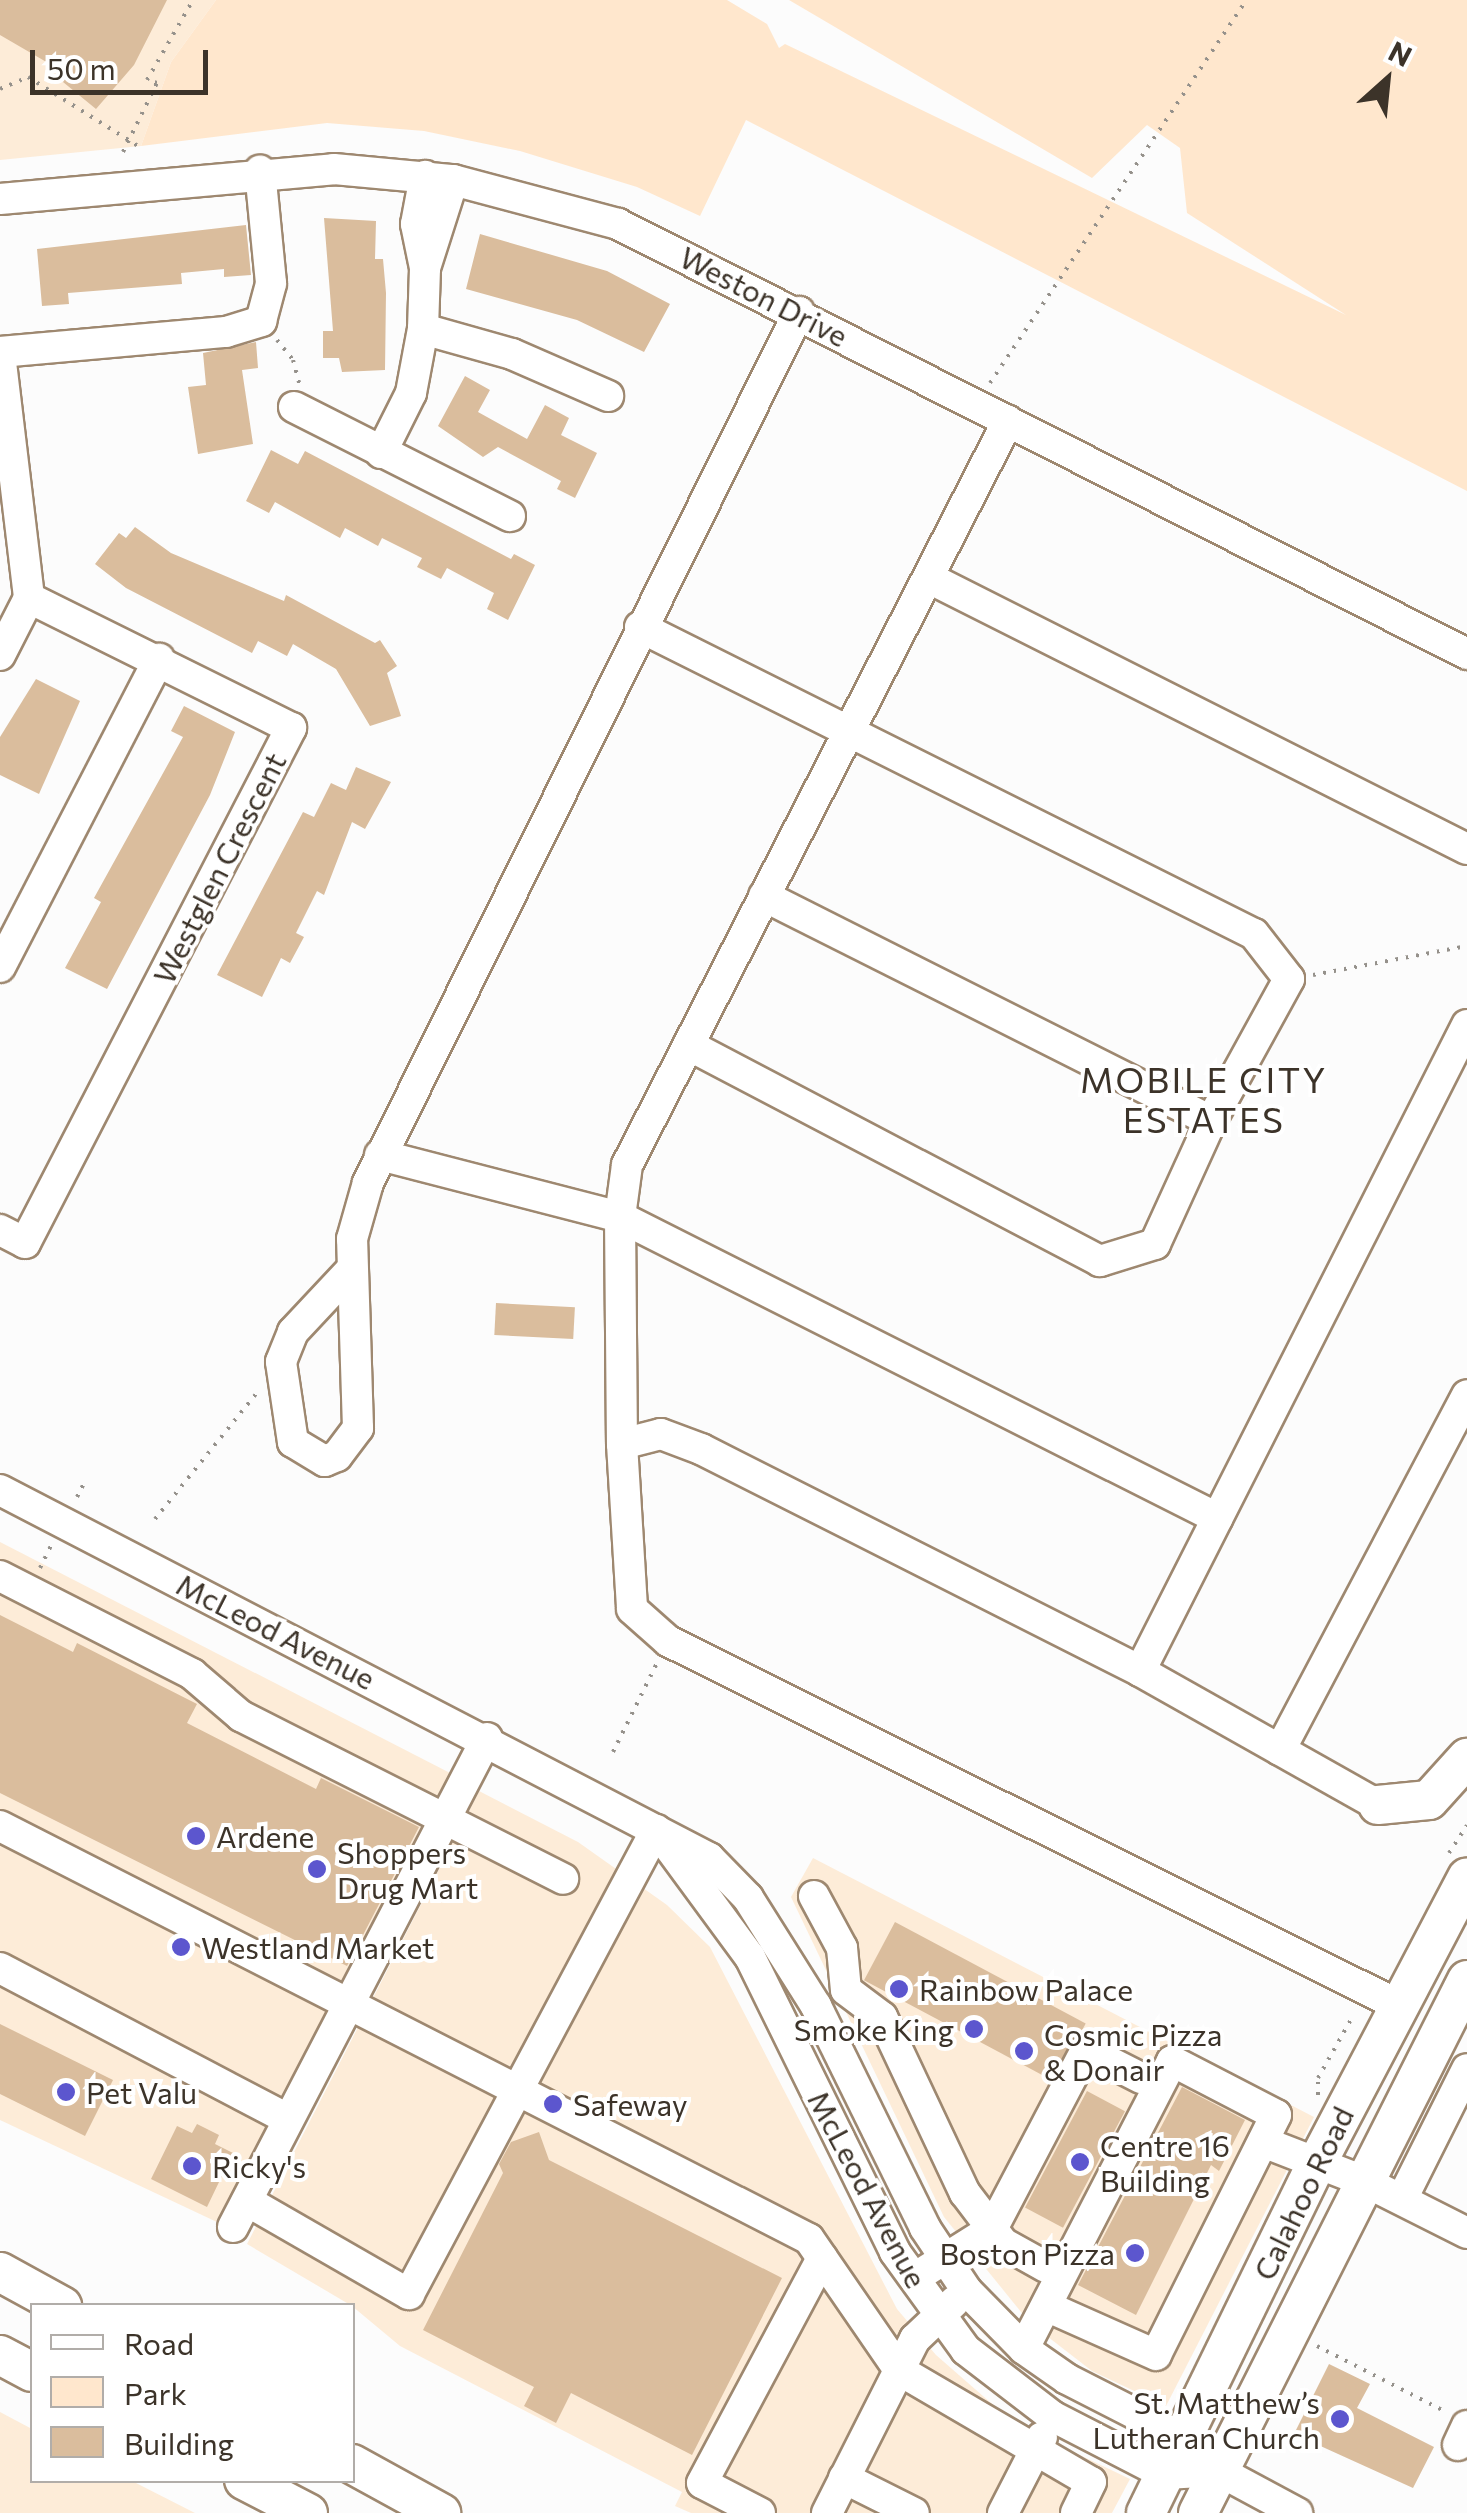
<!DOCTYPE html>
<html>
<head>
<meta charset="utf-8">
<style>
	body { margin:0 }
	#map { position:relative; width:1467px; height:2513px; overflow:hidden; background:#fcfcfc; font-family:Commissioner,sans-serif }
	div>[style] { position:absolute }
	[style*='--x'] { left:calc(var(--x)*1px); top:calc(var(--y)*1px); width:calc(var(--w)*1px); rotate:calc(var(--a)*1deg) }
	.built>* { inset:0; background:#fdecd8 }
	.green>* { inset:0; background:#ffe7cd }
	.building>* { inset:0; background:#dabd9d; transform-origin:0 0 }
	.path>* { height:4px; margin-top:-2px; transform-origin:0; background:repeating-linear-gradient(90deg,#95918b 0 2.5px,transparent 0 10.5px) }
	.roads { filter:drop-shadow(2px 0 #9e8870) drop-shadow(-2px 0 #9e8870) drop-shadow(0 2px #9e8870) drop-shadow(0 -2px #9e8870) }
	.minor>* { height:30px; margin:-15px; padding:0 15px; transform-origin:15px; border-radius:15px; background:#fff }
	.major>* { height:38px; margin:-19px; padding:0 19px; transform-origin:19px; border-radius:19px; background:#fff }
	.dots>* { width:28px; height:28px; translate:-50% -50%; box-sizing:border-box; border:5px solid #fff; border-radius:50% }
	span { translate:-50% -50%; white-space:nowrap; text-align:center; line-height:1.15; -webkit-text-stroke:8px #fff; paint-order:stroke }
	.street-label { font-size:30px; color:#3c3329 }
	.poi-label { font-size:30px; color:#3c3329 }
	.left { translate:0 -50%; text-align:left }
	.right { translate:-100% -50%; text-align:right }
	.quarter-label { font-size:35px; color:#3c3329; letter-spacing:2.5px }
	.legend { position:absolute; left:30px; top:2303px; width:325px; height:180px; box-sizing:border-box; background:#fff; border:2px solid #b1ada9; margin:0; padding:12px 18px; list-style:none; font-size:30px; color:#3c3329 }
	.legend li { display:flex; align-items:center; gap:20px; height:50px }
	.legend b { width:50px; border:2px solid #b1ada9 }
	.north { position:absolute; left:1337px; top:30px; width:100px; height:100px; -webkit-text-stroke:8px #fff; paint-order:stroke; rotate:27deg; font-size:28px; font-weight:700; line-height:40px; text-align:center; color:#3c3329 }
	.north::after { content:''; display:block; margin:auto; width:35px; height:45px; background:#3c3329; clip-path:polygon(50% 0,100% 100%,50% 72%,0 100%) }
	.scale { position:absolute; left:30px; top:50px; width:178px; height:45px; box-sizing:border-box; border:5px solid #3c3329; border-top:0; padding-left:12px; font-size:30px; line-height:35px; white-space:nowrap; color:#3c3329; -webkit-text-stroke:8px #fff; paint-order:stroke }
</style>
</head>
<body>
<div id="map">
	<div class="built">
		<i style="clip-path:polygon(0 0,216px 0,171px 62px,141px 146px,0 160px)"></i>
		<i style="clip-path:polygon(0 1542px,452px 1774px,219px 2223px,0 2120px)"></i>
		<i style="clip-path:polygon(479px 1791px,578px 1842px,667px 1905px,710px 1947px,897px 2309px,936px 2355px,1015px 2424px,1130px 2479px,1112px 2513px,691px 2513px,675px 2506px,682px 2492px,400px 2346px,352px 2306px,247px 2244px)"></i>
		<i style="clip-path:polygon(813px 1858px,1314px 2117px,1166px 2406px,1092px 2371px,1030px 2323px,944px 2217px,791px 1897px)"></i>
		<i style="clip-path:polygon(0 2412px,32px 2429px,32px 2480px,132px 2481px,195px 2513px,0 2513px)"></i>
	</div>
	<div class="green">
		<i style="clip-path:polygon(216px 0,727px 0,767px 24px,779px 48px,785px 44px,1346px 315px,1187px 213px,1180px 148px,1147px 125px,1092px 178px,789px 0,1467px 0,1467px 491px,746px 120px,700px 216px,637px 187px,520px 151px,424px 131px,327px 123px,141px 146px,171px 62px)"></i>
	</div>
	<div class="building">
		<i style="clip-path:polygon(0 0,167px 0,134px 65px,96px 109px,63px 82px,67px 74px,0 35px)"></i>
		<i style="clip-path:polygon(324px 218px,376px 221px,375px 259px,383px 259px,386px 293px,385px 370px,342px 372px,339px 358px,323px 358px,323px 331px,333px 331px)"></i>
		<i style="clip-path:polygon(246px 225px,251px 275px,224px 277px,224px 269px,181px 273px,182px 284px,68px 293px,69px 304px,42px 306px,37px 249px)"></i>
		<i style="clip-path:polygon(480px 234px,607px 271px,670px 304px,644px 352px,577px 320px,466px 289px)"></i>
		<i style="clip-path:polygon(256px 342px,258px 368px,242px 370px,253px 444px,198px 454px,188px 387px,206px 385px,203px 353px)"></i>
		<i style="clip-path:polygon(465px 376px,490px 390px,478px 412px,527px 439px,545px 405px,569px 418px,561px 435px,597px 453px,575px 498px,557px 489px,561px 481px,498px 447px,483px 457px,438px 426px)"></i>
		<i style="clip-path:polygon(271px 450px,298px 464px,305px 451px,511px 559px,514px 554px,535px 565px,508px 620px,487px 609px,494px 593px,447px 568px,441px 579px,417px 567px,422px 558px,382px 538px,378px 546px,345px 528px,340px 538px,275px 502px,269px 513px,246px 501px)"></i>
		<i style="clip-path:polygon(135px 527px,171px 553px,284px 601px,286px 595px,375px 643px,380px 640px,397px 666px,387px 673px,401px 716px,370px 726px,336px 669px,293px 644px,287px 656px,258px 641px,252px 653px,126px 588px,95px 564px,119px 533px,126px 538px)"></i>
		<i style="clip-path:polygon(36px 679px,80px 701px,39px 794px,0 775px,0 737px)"></i>
		<i style="clip-path:polygon(184px 706px,235px 732px,210px 795px,107px 989px,65px 968px,101px 902px,94px 898px,183px 737px,171px 731px)"></i>
		<i style="clip-path:polygon(356px 767px,391px 782px,365px 829px,352px 822px,324px 895px,317px 891px,296px 933px,304px 937px,290px 963px,281px 958px,262px 997px,217px 975px,303px 812px,314px 817px,331px 783px,346px 790px)"></i>
		<i style="left:496px;top:1303px;width:79px;height:32px;rotate:3deg"></i>
		<i style="clip-path:polygon(0 1615px,73px 1652px,77px 1643px,197px 1704px,187px 1723px,316px 1789px,321px 1778px,419px 1827px,347px 1966px,0 1793px)"></i>
		<i style="left:895px;top:1922px;width:216px;height:66px;rotate:28deg"></i>
		<i style="clip-path:polygon(0 2024px,113px 2080px,85px 2136px,0 2094px)"></i>
		<i style="clip-path:polygon(1182px 2087px,1245px 2120px,1219px 2171px,1211px 2165px,1136px 2315px,1078px 2285px)"></i>
		<i style="left:1087px;top:2091px;width:43px;height:132px;rotate:28deg"></i>
		<i style="clip-path:polygon(197px 2124px,219px 2135px,215px 2144px,233px 2153px,207px 2207px,151px 2179px,177px 2126px,192px 2133px)"></i>
		<i style="clip-path:polygon(539px 2132px,549px 2160px,782px 2278px,692px 2455px,571px 2393px,556px 2423px,524px 2406px,534px 2387px,423px 2330px,503px 2173px,499px 2164px,511px 2142px)"></i>
		<i style="clip-path:polygon(1329px 2364px,1370px 2384px,1357px 2408px,1434px 2447px,1413px 2488px,1294px 2434px)"></i>
	</div>
	<div class="path">
		<i style="--x:0;--y:89;--w:30;--a:-23"></i>
		<i style="--x:28;--y:77;--w:136;--a:32.1"></i>
		<i style="--x:123;--y:152;--w:77;--a:-63.8"></i>
		<i style="--x:157;--y:83;--w:10;--a:-163"></i>
		<i style="--x:147;--y:80;--w:92;--a:-60.1"></i>
		<i style="--x:277;--y:340;--w:26;--a:51"></i>
		<i style="--x:293;--y:360;--w:24;--a:75"></i>
		<i style="--x:990;--y:383;--w:461;--a:-56.2"></i>
		<i style="--x:1313;--y:975;--w:157;--a:-10.7"></i>
		<i style="--x:77;--y:1497;--w:16;--a:-63"></i>
		<i style="--x:155;--y:1519;--w:166;--a:-51.1"></i>
		<i style="--x:40;--y:1568;--w:25;--a:-64"></i>
		<i style="--x:613;--y:1752;--w:99;--a:-63.7"></i>
		<i style="--x:1449;--y:1853;--w:33;--a:-57"></i>
		<i style="--x:1318;--y:2095;--w:17;--a:-90"></i>
		<i style="--x:1318;--y:2078;--w:73;--a:-60.6"></i>
		<i style="--x:1317;--y:2346;--w:145;--a:27.1"></i>
	</div>
	<div class="roads">
		<div class="minor">
			<i style="--x:0;--y:199;--w:335;--a:-5.1"></i>
			<i style="--x:334;--y:169;--w:120;--a:5.3"></i>
			<i style="--x:453;--y:180;--w:171;--a:14.9"></i>
			<i style="--x:618;--y:224;--w:952;--a:26.86"></i>
			<i style="--x:425;--y:268;--w:92;--a:-72.3"></i>
			<i style="--x:423;--y:329;--w:92;--a:15.7"></i>
			<i style="--x:512;--y:354;--w:105;--a:23.6"></i>
			<i style="--x:0;--y:352;--w:227;--a:-5.1"></i>
			<i style="--x:226;--y:332;--w:37;--a:-17"></i>
			<i style="--x:261;--y:321;--w:39;--a:-75"></i>
			<i style="--x:271;--y:283;--w:113;--a:-95.6"></i>
			<i style="--x:0;--y:354;--w:246;--a:83.2"></i>
			<i style="--x:29;--y:598;--w:64;--a:117"></i>
			<i style="--x:294;--y:407;--w:242;--a:26.8"></i>
			<i style="--x:1008;--y:421;--w:836;--a:117.12"></i>
			<i style="--x:627;--y:1165;--w:52;--a:97.7"></i>
			<i style="--x:620;--y:1217;--w:227;--a:89.5"></i>
			<i style="--x:622;--y:1444;--w:165;--a:86.5"></i>
			<i style="--x:632;--y:1609;--w:48;--a:41.6"></i>
			<i style="--x:668;--y:1641;--w:816;--a:26.5"></i>
			<i style="--x:381;--y:453;--w:67;--a:-63.4"></i>
			<i style="--x:411;--y:393;--w:65;--a:-79.4"></i>
			<i style="--x:423;--y:329;--w:61;--a:-88.1"></i>
			<i style="--x:425;--y:268;--w:45;--a:-101.6"></i>
			<i style="--x:416;--y:224;--w:49;--a:-79.4"></i>
			<i style="--x:929;--y:578;--w:602;--a:26.74"></i>
			<i style="--x:640;--y:627;--w:686;--a:26.57"></i>
			<i style="--x:1254;--y:934;--w:57;--a:52.1"></i>
			<i style="--x:1289;--y:979;--w:162;--a:118.8"></i>
			<i style="--x:1211;--y:1121;--w:135;--a:114.5"></i>
			<i style="--x:1155;--y:1244;--w:58;--a:162.8"></i>
			<i style="--x:1100;--y:1261;--w:465;--a:-152.3"></i>
			<i style="--x:764;--y:896;--w:500;--a:26.72"></i>
			<i style="--x:0;--y:967;--w:347;--a:-62.7"></i>
			<i style="--x:380;--y:1155;--w:248;--a:14.5"></i>
			<i style="--x:620;--y:1217;--w:669;--a:26.76"></i>
			<i style="--x:0;--y:1230;--w:28;--a:27"></i>
			<i style="--x:25;--y:1243;--w:580;--a:-62.68"></i>
			<i style="--x:291;--y:728;--w:292;--a:-153.6"></i>
			<i style="--x:351;--y:1270;--w:85;--a:133.1"></i>
			<i style="--x:293;--y:1332;--w:32;--a:112"></i>
			<i style="--x:281;--y:1362;--w:81;--a:81.5"></i>
			<i style="--x:293;--y:1442;--w:37;--a:31"></i>
			<i style="--x:325;--y:1461;--w:13;--a:-23"></i>
			<i style="--x:337;--y:1456;--w:35;--a:-53"></i>
			<i style="--x:358;--y:1428;--w:189;--a:-91.8"></i>
			<i style="--x:352;--y:1239;--w:58;--a:-74.1"></i>
			<i style="--x:368;--y:1183;--w:972;--a:-63.67"></i>
			<i style="--x:622;--y:1444;--w:40;--a:-14.4"></i>
			<i style="--x:661;--y:1434;--w:43;--a:20.6"></i>
			<i style="--x:701;--y:1449;--w:492;--a:26.8"></i>
			<i style="--x:1140;--y:1671;--w:273;--a:29.4"></i>
			<i style="--x:0;--y:1490;--w:799;--a:27.43"></i>
			<i style="--x:709;--y:1858;--w:56;--a:45.7"></i>
			<i style="--x:748;--y:1898;--w:128;--a:57.8"></i>
			<i style="--x:816;--y:2006;--w:247;--a:63.8"></i>
			<i style="--x:925;--y:2228;--w:76;--a:56.3"></i>
			<i style="--x:967;--y:2291;--w:81;--a:45.5"></i>
			<i style="--x:1024;--y:2349;--w:52;--a:34.9"></i>
			<i style="--x:1067;--y:2379;--w:130;--a:27"></i>
			<i style="--x:1183;--y:2438;--w:49;--a:42.5"></i>
			<i style="--x:1219;--y:2471;--w:89;--a:28.3"></i>
			<i style="--x:0;--y:1576;--w:216;--a:27"></i>
			<i style="--x:192;--y:1674;--w:65;--a:40.6"></i>
			<i style="--x:241;--y:1716;--w:361;--a:26.8"></i>
			<i style="--x:1140;--y:1671;--w:724;--a:-63.15"></i>
			<i style="--x:1280;--y:1750;--w:401;--a:-62.2"></i>
			<i style="--x:0;--y:1826;--w:908;--a:27.04"></i>
			<i style="--x:809;--y:2239;--w:159;--a:55.5"></i>
			<i style="--x:899;--y:2370;--w:222;--a:30.3"></i>
			<i style="--x:1091;--y:2482;--w:34;--a:116"></i>
			<i style="--x:661;--y:1836;--w:150;--a:53.7"></i>
			<i style="--x:750;--y:1957;--w:329;--a:63.8"></i>
			<i style="--x:895;--y:2252;--w:121;--a:54.1"></i>
			<i style="--x:966;--y:2350;--w:108;--a:37.5"></i>
			<i style="--x:1052;--y:2416;--w:127;--a:27.2"></i>
			<i style="--x:1165;--y:2474;--w:54;--a:-3.2"></i>
			<i style="--x:814;--y:1896;--w:59;--a:61.7"></i>
			<i style="--x:842;--y:1948;--w:42;--a:84.6"></i>
			<i style="--x:846;--y:1990;--w:45;--a:36.9"></i>
			<i style="--x:882;--y:2017;--w:195;--a:64.8"></i>
			<i style="--x:965;--y:2193;--w:63;--a:52.8"></i>
			<i style="--x:1003;--y:2243;--w:49;--a:29.2"></i>
			<i style="--x:0;--y:1968;--w:325;--a:27.7"></i>
			<i style="--x:1263;--y:2142;--w:110;--a:21.2"></i>
			<i style="--x:1366;--y:2182;--w:113;--a:26.8"></i>
			<i style="--x:1402;--y:2199;--w:145;--a:-63.4"></i>
			<i style="--x:247;--y:2201;--w:187;--a:29.9"></i>
			<i style="--x:409;--y:2294;--w:526;--a:-61.97"></i>
			<i style="--x:233;--y:2227;--w:551;--a:-62.55"></i>
			<i style="--x:927;--y:2270;--w:77;--a:-32.2"></i>
			<i style="--x:992;--y:2229;--w:202;--a:-62.3"></i>
			<i style="--x:1086;--y:2050;--w:62;--a:27"></i>
			<i style="--x:1024;--y:2348;--w:323;--a:-62.7"></i>
			<i style="--x:1172;--y:2061;--w:117;--a:27.4"></i>
			<i style="--x:1276;--y:2115;--w:268;--a:116.6"></i>
			<i style="--x:1156;--y:2355;--w:120;--a:-156"></i>
			<i style="--x:1458;--y:2445;--w:21;--a:-65"></i>
			<i style="--x:844;--y:2478;--w:78;--a:26.6"></i>
			<i style="--x:760;--y:2513;--w:65;--a:-152.7"></i>
			<i style="--x:702;--y:2483;--w:255;--a:-61.9"></i>
			<i style="--x:827;--y:2513;--w:195;--a:-63.2"></i>
			<i style="--x:915;--y:2339;--w:54;--a:-43.5"></i>
			<i style="--x:1003;--y:2513;--w:85;--a:-62.8"></i>
		</div>
		<div class="major">
			<i style="--x:1378;--y:1805;--w:51;--a:-5.6"></i>
			<i style="--x:1429;--y:1800;--w:57;--a:-47.9"></i>
			<i style="--x:0;--y:2272;--w:71;--a:28.7"></i>
			<i style="--x:0;--y:2355;--w:36;--a:28"></i>
			<i style="--x:352;--y:2464;--w:102;--a:28.8"></i>
			<i style="--x:244;--y:2480;--w:72;--a:27.3"></i>
			<i style="--x:1146;--y:2513;--w:385;--a:-64"></i>
			<i style="--x:1315;--y:2167;--w:327;--a:-62.3"></i>
			<i style="--x:1198;--y:2513;--w:597;--a:-63.22"></i>
		</div>
	</div>
	<div class="dots">
		<i style="left:196px;top:1836px;background:#5c56ce"></i>
		<i style="left:317px;top:1869px;background:#5c56ce"></i>
		<i style="left:181px;top:1947px;background:#5c56ce"></i>
		<i style="left:899px;top:1989px;background:#5c56ce"></i>
		<i style="left:974px;top:2029px;background:#5c56ce"></i>
		<i style="left:1024px;top:2051px;background:#5c56ce"></i>
		<i style="left:66px;top:2092px;background:#5c56ce"></i>
		<i style="left:553px;top:2104px;background:#5c56ce"></i>
		<i style="left:1080px;top:2162px;background:#5c56ce"></i>
		<i style="left:192px;top:2166px;background:#5c56ce"></i>
		<i style="left:1135px;top:2253px;background:#5c56ce"></i>
		<i style="left:1340px;top:2419px;background:#5c56ce"></i>
	</div>
	<div class="street-label">
		<span style="left:764px;top:296px;rotate:27deg">Weston Drive</span>
		<span style="left:219px;top:868px;rotate:-63deg">Westglen Crescent</span>
		<span style="left:276px;top:1631px;rotate:27deg">McLeod Avenue</span>
		<span style="left:868px;top:2189px;rotate:62deg">McLeod Avenue</span>
		<span style="left:1303px;top:2193px;rotate:-64deg">Calahoo Road</span>
	</div>
	<div class="poi-label">
		<span class="left" style="left:216px;top:1836px">Ardene</span>
		<span class="left" style="left:337px;top:1869px">Shoppers<br>Drug Mart</span>
		<span class="left" style="left:201px;top:1947px">Westland Market</span>
		<span class="left" style="left:919px;top:1989px">Rainbow Palace</span>
		<span class="right" style="left:954px;top:2029px">Smoke King</span>
		<span class="left" style="left:1044px;top:2051px">Cosmic Pizza<br>&amp; Donair</span>
		<span class="left" style="left:86px;top:2092px">Pet Valu</span>
		<span class="left" style="left:573px;top:2104px">Safeway</span>
		<span class="left" style="left:1100px;top:2162px">Centre 16<br>Building</span>
		<span class="left" style="left:212px;top:2166px">Ricky's</span>
		<span class="right" style="left:1115px;top:2253px">Boston Pizza</span>
		<span class="right" style="left:1320px;top:2419px">St. Matthew’s<br>Lutheran Church</span>
	</div>
	<div class="quarter-label">
		<span style="left:1204px;top:1099px">MOBILE CITY<br>ESTATES</span>
	</div>
	<ul class="legend">
	<li><b style="height:12px;background:#fff"></b>Road</li>
	<li><b style="height:28px;background:#ffe7cd"></b>Park</li>
	<li><b style="height:28px;background:#dabd9d"></b>Building</li>
	</ul>
	<div class="north">N</div>
	<div class="scale">50 m</div>
</div>
</body>
</html>
